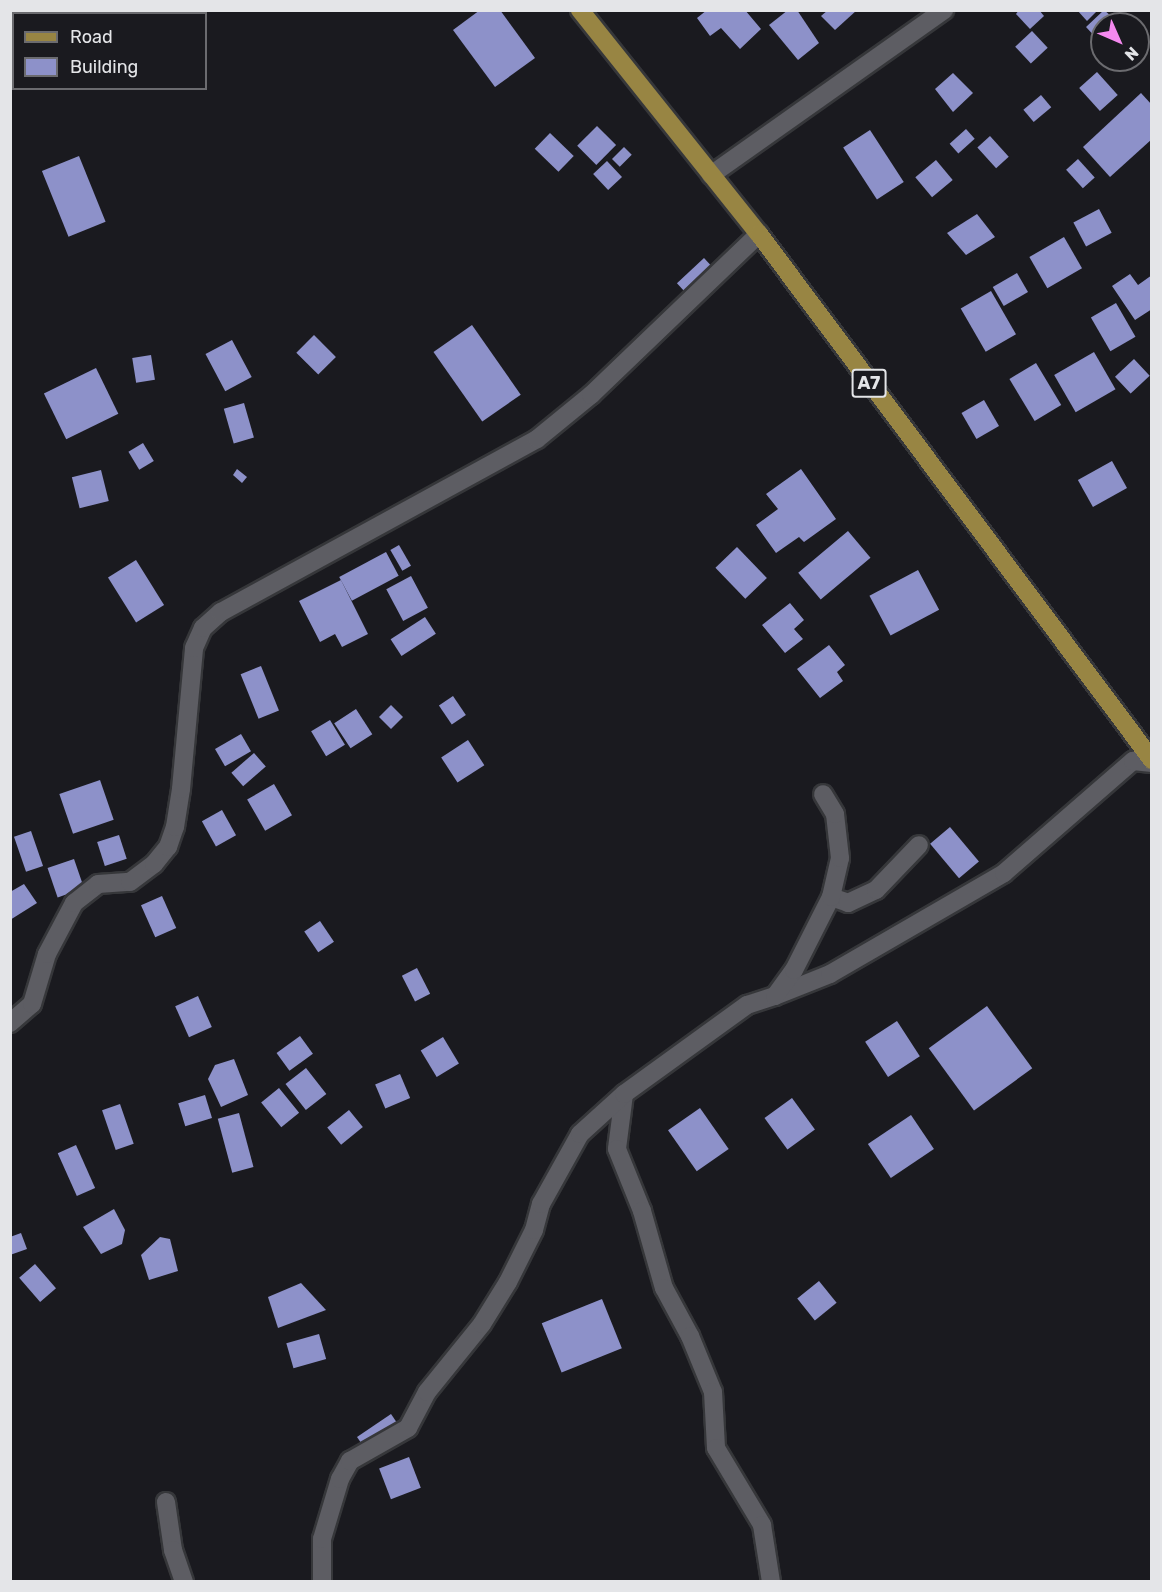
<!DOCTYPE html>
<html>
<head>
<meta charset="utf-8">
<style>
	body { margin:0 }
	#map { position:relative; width:1162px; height:1592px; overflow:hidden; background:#1a1a1f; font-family:Rubik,sans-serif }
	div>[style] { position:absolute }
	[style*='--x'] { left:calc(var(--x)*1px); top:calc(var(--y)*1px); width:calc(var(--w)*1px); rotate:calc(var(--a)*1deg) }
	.building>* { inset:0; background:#8d91c9; transform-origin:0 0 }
	.roads { filter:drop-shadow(2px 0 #36373a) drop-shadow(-2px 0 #36373a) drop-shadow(0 2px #36373a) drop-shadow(0 -2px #36373a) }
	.street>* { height:18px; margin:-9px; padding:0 9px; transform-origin:9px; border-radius:9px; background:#5d5d63 }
	.primary>* { height:18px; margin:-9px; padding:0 9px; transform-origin:9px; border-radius:9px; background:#988543 }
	span { translate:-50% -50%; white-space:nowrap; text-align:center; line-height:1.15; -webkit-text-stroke:6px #1a1a1f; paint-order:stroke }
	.shield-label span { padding:2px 4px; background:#1a1a1f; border:2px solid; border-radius:4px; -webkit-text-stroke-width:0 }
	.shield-label { font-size:18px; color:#e4e5e8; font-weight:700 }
	.frame { position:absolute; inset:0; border:12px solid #e4e5e8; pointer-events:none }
	.legend { position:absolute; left:12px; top:12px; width:195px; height:78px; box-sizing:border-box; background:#1a1a1f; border:2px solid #6b6b6f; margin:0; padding:8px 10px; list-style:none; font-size:18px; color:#e4e5e8 }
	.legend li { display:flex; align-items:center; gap:12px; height:30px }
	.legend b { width:30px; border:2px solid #6b6b6f }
	.north { position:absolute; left:1090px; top:12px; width:60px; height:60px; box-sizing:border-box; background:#1a1a1f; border:2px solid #6b6b6f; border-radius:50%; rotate:135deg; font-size:16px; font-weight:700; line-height:24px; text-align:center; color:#e4e5e8 }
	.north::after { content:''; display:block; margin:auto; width:21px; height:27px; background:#f589ef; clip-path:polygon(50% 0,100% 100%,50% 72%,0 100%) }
</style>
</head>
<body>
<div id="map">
	<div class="building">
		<i style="clip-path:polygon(480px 10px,500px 10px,535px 58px,495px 87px,453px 30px)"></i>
		<i style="clip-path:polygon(707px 10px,745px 10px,761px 29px,740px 49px,721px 28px,710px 36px,697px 18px)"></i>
		<i style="clip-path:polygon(788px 10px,797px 10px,819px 43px,798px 60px,769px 25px)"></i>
		<i style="clip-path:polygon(828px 10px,857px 10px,835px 30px,821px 16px)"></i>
		<i style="clip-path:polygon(1019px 10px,1039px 10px,1044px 16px,1030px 29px,1016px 14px)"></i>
		<i style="clip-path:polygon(1077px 10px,1098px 10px,1087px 21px)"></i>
		<i style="clip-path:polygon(1104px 10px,1119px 23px,1102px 24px,1099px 41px,1086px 27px)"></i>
		<i style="left:1032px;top:31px;width:23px;height:23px;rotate:47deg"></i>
		<i style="left:1097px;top:72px;width:31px;height:24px;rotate:48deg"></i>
		<i style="clip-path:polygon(953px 73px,973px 93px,953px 112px,935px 89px)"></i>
		<i style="clip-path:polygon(1141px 93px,1152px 105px,1152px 139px,1110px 177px,1083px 147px)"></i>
		<i style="left:1041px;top:95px;width:16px;height:23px;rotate:50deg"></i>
		<i style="left:597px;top:126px;width:27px;height:28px;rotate:45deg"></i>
		<i style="left:966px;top:129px;width:13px;height:22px;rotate:48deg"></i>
		<i style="left:870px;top:130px;width:62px;height:32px;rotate:57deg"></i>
		<i style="left:550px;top:133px;width:33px;height:22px;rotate:44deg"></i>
		<i style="left:990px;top:136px;width:28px;height:17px;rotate:48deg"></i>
		<i style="left:624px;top:147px;width:11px;height:17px;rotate:45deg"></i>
		<i style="left:79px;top:156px;width:71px;height:40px;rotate:68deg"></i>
		<i style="left:1078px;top:159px;width:25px;height:16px;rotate:48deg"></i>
		<i style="left:936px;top:160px;width:26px;height:27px;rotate:50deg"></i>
		<i style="left:607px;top:161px;width:22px;height:19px;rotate:47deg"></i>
		<i style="left:1099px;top:209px;width:27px;height:29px;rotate:62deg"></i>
		<i style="clip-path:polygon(977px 214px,995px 237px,966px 255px,947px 233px)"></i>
		<i style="left:1064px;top:237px;width:36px;height:40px;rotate:60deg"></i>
		<i style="left:704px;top:258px;width:18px;height:37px;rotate:47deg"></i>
		<i style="left:1017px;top:273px;width:22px;height:28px;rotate:60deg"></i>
		<i style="clip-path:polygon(1130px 274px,1138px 285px,1152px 275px,1152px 309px,1135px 320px,1112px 286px)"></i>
		<i style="left:991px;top:291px;width:50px;height:35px;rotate:60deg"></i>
		<i style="left:1116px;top:303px;width:39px;height:29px;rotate:60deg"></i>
		<i style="left:472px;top:325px;width:85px;height:47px;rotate:55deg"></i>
		<i style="left:314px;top:335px;width:31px;height:25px;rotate:45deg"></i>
		<i style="left:232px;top:340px;width:42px;height:30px;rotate:62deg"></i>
		<i style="left:1094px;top:352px;width:43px;height:46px;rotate:60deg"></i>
		<i style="left:151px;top:355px;width:25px;height:19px;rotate:81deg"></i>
		<i style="left:1134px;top:359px;width:23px;height:26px;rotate:47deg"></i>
		<i style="left:1036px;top:363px;width:49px;height:31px;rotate:59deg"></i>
		<i style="left:96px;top:368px;width:51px;height:58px;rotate:64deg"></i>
		<i style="left:984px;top:400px;width:30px;height:26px;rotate:60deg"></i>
		<i style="left:244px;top:403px;width:36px;height:21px;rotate:74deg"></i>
		<i style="left:143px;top:443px;width:21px;height:17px;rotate:59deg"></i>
		<i style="left:1112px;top:461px;width:31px;height:39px;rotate:61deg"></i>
		<i style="clip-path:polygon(237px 469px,247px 477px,242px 483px,233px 475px)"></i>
		<i style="clip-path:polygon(801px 469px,836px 519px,804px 542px,799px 537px,776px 553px,756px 525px,778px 509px,766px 494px)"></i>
		<i style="left:101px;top:470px;width:32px;height:30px;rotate:76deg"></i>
		<i style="left:848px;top:531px;width:35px;height:65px;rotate:50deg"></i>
		<i style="left:399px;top:545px;width:24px;height:10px;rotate:60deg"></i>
		<i style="left:737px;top:547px;width:43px;height:30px;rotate:46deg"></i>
		<i style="left:386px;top:552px;width:27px;height:53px;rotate:62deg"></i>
		<i style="left:136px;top:560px;width:53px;height:33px;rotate:58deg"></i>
		<i style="left:918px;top:570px;width:45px;height:55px;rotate:62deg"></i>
		<i style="left:411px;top:576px;width:36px;height:28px;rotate:62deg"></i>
		<i style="clip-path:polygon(341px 580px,368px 634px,342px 647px,335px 634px,320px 642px,299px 601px)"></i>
		<i style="clip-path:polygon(790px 603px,804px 620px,794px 629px,803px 639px,785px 653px,762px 625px)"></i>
		<i style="left:425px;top:617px;width:20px;height:41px;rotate:57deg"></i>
		<i style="clip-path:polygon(829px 645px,845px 665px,837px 672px,843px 681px,820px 698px,797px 669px)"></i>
		<i style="left:261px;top:666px;width:48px;height:22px;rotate:68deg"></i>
		<i style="left:453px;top:696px;width:23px;height:17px;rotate:56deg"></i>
		<i style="left:391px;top:705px;width:17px;height:17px;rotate:45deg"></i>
		<i style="left:356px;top:709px;width:30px;height:26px;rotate:57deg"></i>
		<i style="left:330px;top:720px;width:29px;height:22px;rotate:59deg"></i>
		<i style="left:241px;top:734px;width:20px;height:30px;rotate:60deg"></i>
		<i style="left:468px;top:740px;width:30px;height:32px;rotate:57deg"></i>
		<i style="left:254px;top:753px;width:18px;height:30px;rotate:49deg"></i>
		<i style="left:100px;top:780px;width:42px;height:43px;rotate:71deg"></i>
		<i style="left:274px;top:784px;width:36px;height:31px;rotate:60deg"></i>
		<i style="left:222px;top:810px;width:29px;height:23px;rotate:61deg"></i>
		<i style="left:950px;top:827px;width:45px;height:26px;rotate:50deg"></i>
		<i style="left:31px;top:831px;width:37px;height:18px;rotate:71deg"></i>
		<i style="left:119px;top:835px;width:25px;height:23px;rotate:72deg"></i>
		<i style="left:74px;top:859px;width:31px;height:28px;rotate:71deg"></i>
		<i style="clip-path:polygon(24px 884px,37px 903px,10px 920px,10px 892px)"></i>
		<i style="left:162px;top:896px;width:35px;height:23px;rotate:66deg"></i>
		<i style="left:320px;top:921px;width:25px;height:19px;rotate:56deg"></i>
		<i style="left:417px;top:968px;width:29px;height:17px;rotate:63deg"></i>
		<i style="left:198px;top:996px;width:34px;height:25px;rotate:66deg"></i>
		<i style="left:987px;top:1006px;width:77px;height:72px;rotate:54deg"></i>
		<i style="left:897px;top:1021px;width:42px;height:38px;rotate:57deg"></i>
		<i style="left:300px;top:1036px;width:22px;height:29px;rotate:54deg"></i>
		<i style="left:443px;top:1037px;width:31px;height:26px;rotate:59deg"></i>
		<i style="clip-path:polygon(234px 1059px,248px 1095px,221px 1107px,208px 1079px,215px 1065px)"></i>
		<i style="left:306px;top:1068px;width:33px;height:26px;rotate:52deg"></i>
		<i style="left:400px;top:1074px;width:26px;height:27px;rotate:67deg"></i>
		<i style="left:279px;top:1088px;width:32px;height:23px;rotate:51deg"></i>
		<i style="left:205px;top:1095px;width:24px;height:28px;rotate:73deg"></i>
		<i style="left:792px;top:1098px;width:39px;height:34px;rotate:54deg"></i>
		<i style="left:120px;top:1104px;width:42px;height:19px;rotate:71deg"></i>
		<i style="left:700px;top:1108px;width:50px;height:39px;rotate:55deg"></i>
		<i style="left:349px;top:1110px;width:22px;height:28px;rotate:51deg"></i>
		<i style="left:239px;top:1113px;width:56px;height:22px;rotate:75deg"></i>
		<i style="left:911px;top:1115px;width:41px;height:52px;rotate:56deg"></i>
		<i style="left:76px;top:1145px;width:47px;height:20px;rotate:66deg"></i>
		<i style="clip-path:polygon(114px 1209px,125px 1230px,122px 1244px,101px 1254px,83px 1227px)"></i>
		<i style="clip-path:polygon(21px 1233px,27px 1249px,10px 1255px,10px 1237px)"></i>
		<i style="clip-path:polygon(160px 1237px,170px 1239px,178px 1271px,149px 1280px,141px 1255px)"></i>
		<i style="left:35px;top:1264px;width:32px;height:21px;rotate:49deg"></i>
		<i style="left:819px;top:1281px;width:28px;height:28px;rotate:51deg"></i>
		<i style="clip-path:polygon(301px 1283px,326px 1310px,278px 1328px,268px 1297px)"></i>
		<i style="left:602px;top:1299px;width:53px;height:65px;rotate:68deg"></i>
		<i style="left:319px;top:1334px;width:26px;height:34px;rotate:74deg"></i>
		<i style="left:391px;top:1414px;width:14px;height:41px;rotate:56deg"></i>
		<i style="left:409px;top:1457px;width:33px;height:32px;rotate:69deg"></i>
	</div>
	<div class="roads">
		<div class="street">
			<i style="--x:711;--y:175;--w:286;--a:-35.3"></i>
			<i style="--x:831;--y:897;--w:18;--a:19"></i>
			<i style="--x:848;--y:903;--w:31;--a:-25"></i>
			<i style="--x:876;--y:890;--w:62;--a:-46.3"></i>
			<i style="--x:775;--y:996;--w:59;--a:-21.8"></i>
			<i style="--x:830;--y:974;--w:201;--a:-30.1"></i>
			<i style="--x:1004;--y:873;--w:171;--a:-41"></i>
			<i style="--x:1133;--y:761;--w:19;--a:6"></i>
			<i style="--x:10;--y:1023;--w:29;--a:-41"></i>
			<i style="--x:32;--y:1004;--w:52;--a:-73.3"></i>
			<i style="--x:47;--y:954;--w:58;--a:-62.1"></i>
			<i style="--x:74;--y:903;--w:31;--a:-38"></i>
			<i style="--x:98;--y:884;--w:32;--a:-4"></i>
			<i style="--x:130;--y:882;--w:30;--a:-37"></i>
			<i style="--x:154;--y:864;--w:22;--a:-51"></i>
			<i style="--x:168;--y:847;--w:21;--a:-71"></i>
			<i style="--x:175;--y:827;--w:38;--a:-81"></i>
			<i style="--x:181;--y:789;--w:142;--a:-84.7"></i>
			<i style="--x:194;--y:648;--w:22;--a:-66"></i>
			<i style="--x:203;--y:628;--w:24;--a:-42"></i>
			<i style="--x:221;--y:612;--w:360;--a:-28.7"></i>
			<i style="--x:537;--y:439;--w:70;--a:-39.2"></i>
			<i style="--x:591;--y:395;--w:233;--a:-43.8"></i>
			<i style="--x:624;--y:1094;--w:55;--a:97.3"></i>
			<i style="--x:617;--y:1149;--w:67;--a:68"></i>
			<i style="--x:642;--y:1211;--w:80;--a:74.1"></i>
			<i style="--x:664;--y:1288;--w:55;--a:61.6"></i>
			<i style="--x:690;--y:1336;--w:61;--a:67.7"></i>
			<i style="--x:713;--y:1392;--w:56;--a:86.9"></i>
			<i style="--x:716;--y:1448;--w:90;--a:59.1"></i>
			<i style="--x:762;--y:1525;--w:58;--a:81"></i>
			<i style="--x:166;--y:1502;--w:49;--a:81.7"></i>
			<i style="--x:173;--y:1550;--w:34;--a:71"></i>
			<i style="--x:322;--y:1582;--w:43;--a:-90"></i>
			<i style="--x:322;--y:1539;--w:63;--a:-73.3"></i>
			<i style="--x:340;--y:1479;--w:21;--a:-61"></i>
			<i style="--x:350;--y:1461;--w:67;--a:-29.6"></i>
			<i style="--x:408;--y:1428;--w:41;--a:-62.2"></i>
			<i style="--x:427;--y:1392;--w:87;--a:-51"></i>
			<i style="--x:482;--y:1324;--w:49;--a:-58.2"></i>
			<i style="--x:508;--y:1282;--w:58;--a:-63.4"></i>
			<i style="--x:534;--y:1230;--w:27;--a:-75"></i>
			<i style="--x:541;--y:1204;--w:80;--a:-60.9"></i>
			<i style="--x:580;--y:1134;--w:59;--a:-42.3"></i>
			<i style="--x:624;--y:1094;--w:152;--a:-35.9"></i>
			<i style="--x:747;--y:1005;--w:29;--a:-18"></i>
			<i style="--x:775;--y:996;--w:32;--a:-54"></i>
			<i style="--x:794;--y:970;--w:82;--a:-63.1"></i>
			<i style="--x:831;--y:897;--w:40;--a:-77"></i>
			<i style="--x:840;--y:858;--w:44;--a:-96.5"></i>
			<i style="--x:835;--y:814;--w:23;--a:-121"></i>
		</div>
		<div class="primary">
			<i style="--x:580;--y:10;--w:287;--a:51.4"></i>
			<i style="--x:759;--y:234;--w:657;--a:53.23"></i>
		</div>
	</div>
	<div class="shield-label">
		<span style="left:869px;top:383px">A7</span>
	</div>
	<div class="frame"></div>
	<ul class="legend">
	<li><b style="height:8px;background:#988543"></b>Road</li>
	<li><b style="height:16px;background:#8d91c9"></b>Building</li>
	</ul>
	<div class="north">N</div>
</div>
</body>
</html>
